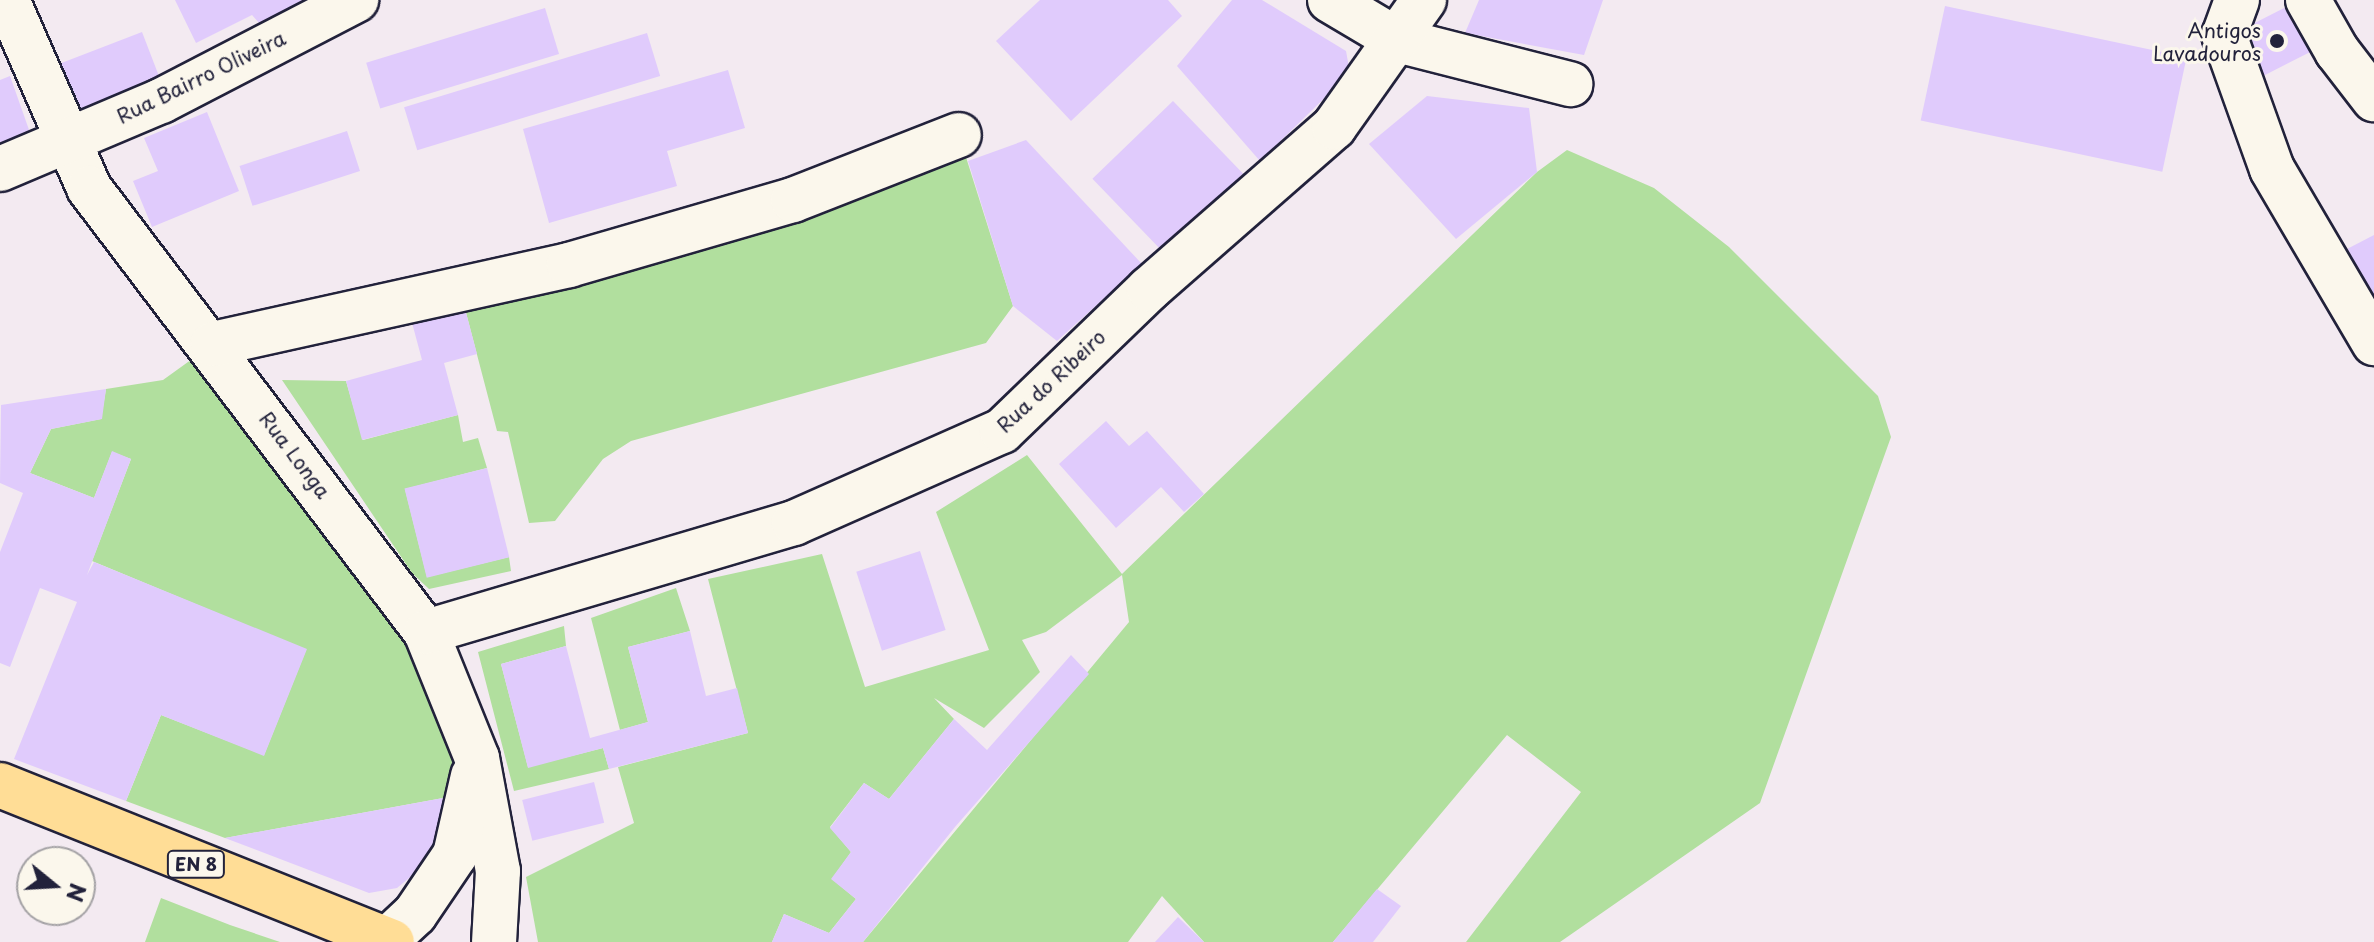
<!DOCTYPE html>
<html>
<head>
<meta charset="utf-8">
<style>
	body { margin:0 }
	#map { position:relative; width:2374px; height:942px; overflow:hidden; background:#f3eaf1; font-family:"Playpen Sans",sans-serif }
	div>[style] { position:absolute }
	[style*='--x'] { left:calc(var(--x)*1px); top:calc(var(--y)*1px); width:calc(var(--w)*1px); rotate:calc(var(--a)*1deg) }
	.green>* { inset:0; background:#b1df9e }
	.building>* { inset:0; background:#e0cbfc; transform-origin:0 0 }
	.roads { filter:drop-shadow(2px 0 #22223b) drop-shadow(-2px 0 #22223b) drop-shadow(0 2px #22223b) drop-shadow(0 -2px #22223b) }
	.minor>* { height:44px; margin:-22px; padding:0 22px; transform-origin:22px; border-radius:22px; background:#fbf7ec }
	.major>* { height:44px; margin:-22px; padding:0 22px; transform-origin:22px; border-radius:22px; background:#ffdd96 }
	.dots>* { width:22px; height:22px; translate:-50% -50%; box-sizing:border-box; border:4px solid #fbf7ec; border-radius:50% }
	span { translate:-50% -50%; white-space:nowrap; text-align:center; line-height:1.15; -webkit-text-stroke:6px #fbf7ec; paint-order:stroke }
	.shield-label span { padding:2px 6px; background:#fbf7ec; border:2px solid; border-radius:6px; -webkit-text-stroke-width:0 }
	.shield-label { font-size:18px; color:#22223b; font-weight:700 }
	.poi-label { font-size:20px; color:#22223b }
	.right { translate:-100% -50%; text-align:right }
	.street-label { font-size:20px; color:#22223b }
	.north { position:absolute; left:16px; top:846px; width:80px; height:80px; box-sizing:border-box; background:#fbf7ec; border:2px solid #a4a2a5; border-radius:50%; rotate:108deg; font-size:22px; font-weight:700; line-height:32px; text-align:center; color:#22223b }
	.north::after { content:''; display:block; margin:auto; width:28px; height:36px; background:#22223b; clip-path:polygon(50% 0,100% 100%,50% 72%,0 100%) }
</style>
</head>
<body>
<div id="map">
	<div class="green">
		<i style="clip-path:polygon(959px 135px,1013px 306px,986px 343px,631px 441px,603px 459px,555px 521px,529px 523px,508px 432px,497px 431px,464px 305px)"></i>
		<i style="clip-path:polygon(1567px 150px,1654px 188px,1729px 247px,1878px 396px,1891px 437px,1760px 803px,1560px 942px,1466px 942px,1581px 792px,1507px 735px,1333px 942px,1204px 942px,1162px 896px,1128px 942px,863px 942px,1129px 622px,1122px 575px,1046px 632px,1022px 640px,1040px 672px,984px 728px,934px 698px,954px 719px,889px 799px,864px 783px,830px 827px,851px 852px,832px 879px,856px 899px,829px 933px,784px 914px,772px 942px,538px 942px,526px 877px,634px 823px,618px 767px,748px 733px,708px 579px,822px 554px,865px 687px,989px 650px,936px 512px,1027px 455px,1122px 574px,1537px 172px)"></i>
		<i style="clip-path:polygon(213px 344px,426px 632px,477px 758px,454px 796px,225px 838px,126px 801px,161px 715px,264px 755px,306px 650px,92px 561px,131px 459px,112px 452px,94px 498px,30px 473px,51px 429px,101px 419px,106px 389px,163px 380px)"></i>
		<i style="clip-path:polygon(282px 380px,346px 381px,363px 440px,458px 415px,463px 442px,478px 438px,487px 468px,405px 489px,427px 577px,509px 557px,511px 571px,429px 589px,412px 573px)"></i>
		<i style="clip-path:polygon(676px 588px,690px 631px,628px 647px,648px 722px,620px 730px,591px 618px)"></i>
		<i style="clip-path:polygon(564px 626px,566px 646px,501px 664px,528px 767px,603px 748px,609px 769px,514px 791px,478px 652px)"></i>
		<i style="clip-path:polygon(161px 898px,230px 925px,280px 942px,145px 942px)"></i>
	</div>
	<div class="building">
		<i style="clip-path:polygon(175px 0,323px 0,268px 33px,252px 15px,196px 43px)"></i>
		<i style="clip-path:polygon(1040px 0,1168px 0,1182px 16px,1071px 121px,996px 41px)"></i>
		<i style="clip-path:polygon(1232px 0,1262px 0,1346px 51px,1350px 73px,1260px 161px,1177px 66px)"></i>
		<i style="clip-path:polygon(1479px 0,1603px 0,1584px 55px,1465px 33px)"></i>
		<i style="left:2296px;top:2px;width:51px;height:70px;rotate:63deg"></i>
		<i style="left:1945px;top:6px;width:247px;height:117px;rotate:12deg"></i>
		<i style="left:545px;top:8px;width:48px;height:187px;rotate:73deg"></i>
		<i style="left:142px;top:32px;width:60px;height:96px;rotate:69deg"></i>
		<i style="left:647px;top:33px;width:45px;height:254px;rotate:73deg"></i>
		<i style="clip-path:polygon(728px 70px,745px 128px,667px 151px,677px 186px,549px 223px,523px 129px)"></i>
		<i style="clip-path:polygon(10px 76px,34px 144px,0 156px,0 80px)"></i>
		<i style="clip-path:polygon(1427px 96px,1529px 108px,1537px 172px,1456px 239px,1369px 144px)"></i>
		<i style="left:1173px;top:101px;width:101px;height:112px;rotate:46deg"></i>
		<i style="clip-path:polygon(207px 112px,239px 191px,152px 227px,133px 181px,158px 171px,144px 138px)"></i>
		<i style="left:347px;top:131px;width:42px;height:113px;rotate:72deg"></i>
		<i style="clip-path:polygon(1026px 140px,1142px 264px,1057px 341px,1013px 306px,968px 161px)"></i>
		<i style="clip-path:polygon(2374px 235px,2374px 305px,2347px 249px)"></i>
		<i style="clip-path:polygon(464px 305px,477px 354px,444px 363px,458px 415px,362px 440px,346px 381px,422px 360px,411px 319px)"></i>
		<i style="clip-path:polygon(106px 389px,102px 419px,51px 429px,30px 473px,94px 498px,112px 451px,131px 459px,87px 575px,94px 562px,307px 649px,264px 756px,161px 715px,126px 801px,14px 759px,77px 602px,40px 588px,10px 667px,0 663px,0 552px,23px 493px,0 483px,1px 405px)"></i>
		<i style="clip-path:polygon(1106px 421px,1129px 446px,1147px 431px,1204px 494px,1184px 512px,1161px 487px,1116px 528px,1059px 464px)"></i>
		<i style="left:487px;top:468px;width:92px;height:85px;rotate:76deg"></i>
		<i style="left:920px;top:551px;width:83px;height:67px;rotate:72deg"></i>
		<i style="clip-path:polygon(690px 631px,706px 696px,737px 688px,748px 733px,609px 769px,603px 748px,528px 768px,501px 664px,566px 646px,590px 738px,648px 722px,628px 647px)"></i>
		<i style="clip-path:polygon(1071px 655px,1089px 674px,955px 827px,863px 942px,772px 942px,784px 914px,829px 933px,856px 899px,831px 879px,851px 852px,830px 828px,864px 783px,889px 799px,954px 719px,987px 750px)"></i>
		<i style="left:594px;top:782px;width:42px;height:74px;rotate:76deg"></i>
		<i style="clip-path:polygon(454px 796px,438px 854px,397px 888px,369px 893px,225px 838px)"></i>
		<i style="clip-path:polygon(1377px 889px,1401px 906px,1373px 942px,1333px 942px)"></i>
		<i style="clip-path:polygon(1178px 917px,1204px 942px,1155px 942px)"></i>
	</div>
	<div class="roads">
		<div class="minor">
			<i style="--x:7;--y:0;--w:205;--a:66.4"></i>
			<i style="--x:89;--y:188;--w:557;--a:52.8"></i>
			<i style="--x:426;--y:632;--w:136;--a:68"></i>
			<i style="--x:477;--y:758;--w:115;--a:79.5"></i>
			<i style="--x:498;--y:871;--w:71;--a:93.2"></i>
			<i style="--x:1330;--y:0;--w:78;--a:30.8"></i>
			<i style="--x:1397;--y:40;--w:179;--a:14.3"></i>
			<i style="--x:2237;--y:0;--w:37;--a:110"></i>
			<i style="--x:2224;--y:35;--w:142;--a:70.3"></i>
			<i style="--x:2272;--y:169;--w:202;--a:59.6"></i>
			<i style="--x:2308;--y:0;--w:59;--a:60.4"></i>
			<i style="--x:2337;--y:51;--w:61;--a:52.4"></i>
			<i style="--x:0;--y:169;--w:175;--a:-22.9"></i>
			<i style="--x:161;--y:101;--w:220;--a:-27.4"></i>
			<i style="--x:213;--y:344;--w:365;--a:-12.5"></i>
			<i style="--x:569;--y:265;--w:233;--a:-16.2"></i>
			<i style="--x:793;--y:200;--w:178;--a:-21.4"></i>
			<i style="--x:426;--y:632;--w:384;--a:-16.5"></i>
			<i style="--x:794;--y:523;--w:227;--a:-23.9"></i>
			<i style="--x:1002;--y:431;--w:204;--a:-44"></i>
			<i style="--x:1149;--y:289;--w:246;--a:-41.2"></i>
			<i style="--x:1334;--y:127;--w:156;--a:-54.7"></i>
			<i style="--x:387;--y:940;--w:38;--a:-43"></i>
			<i style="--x:415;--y:914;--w:71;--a:-55.9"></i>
			<i style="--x:455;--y:855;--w:81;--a:-77.2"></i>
		</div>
		<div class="major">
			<i style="--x:0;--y:785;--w:422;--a:21.8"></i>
		</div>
	</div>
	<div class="dots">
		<i style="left:2277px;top:41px;background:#22223b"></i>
	</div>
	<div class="shield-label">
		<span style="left:196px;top:864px">EN 8</span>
	</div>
	<div class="poi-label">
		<span class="right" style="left:2261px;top:42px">Antigos<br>Lavadouros</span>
	</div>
	<div class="street-label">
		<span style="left:201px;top:77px;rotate:-26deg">Rua Bairro Oliveira</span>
		<span style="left:1051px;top:381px;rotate:-43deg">Rua do Ribeiro</span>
		<span style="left:295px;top:455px;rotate:53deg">Rua Longa</span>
	</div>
	<div class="north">N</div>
</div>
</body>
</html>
